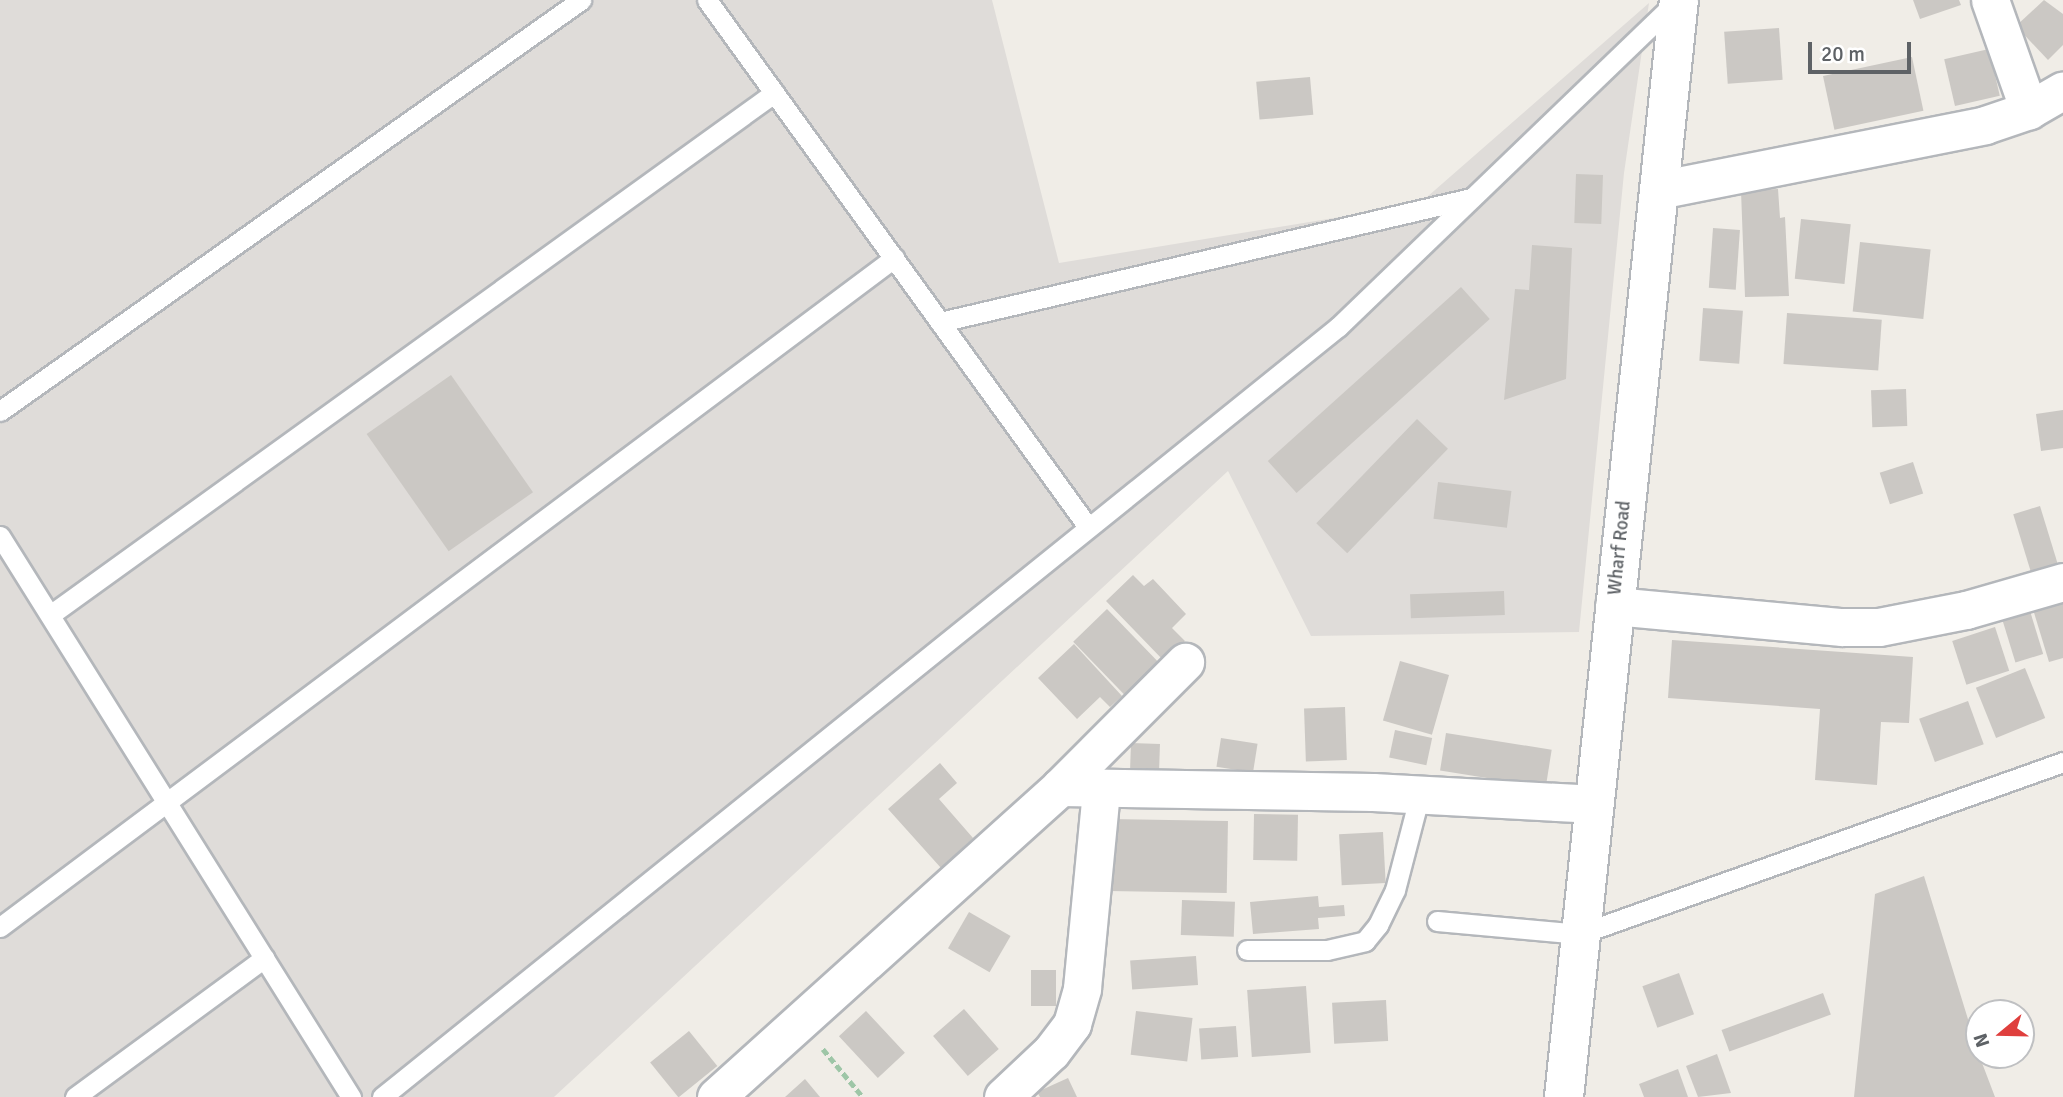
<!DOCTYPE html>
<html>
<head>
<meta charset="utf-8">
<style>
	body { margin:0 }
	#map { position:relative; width:2063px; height:1097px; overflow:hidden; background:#f0ede7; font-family:Signika,sans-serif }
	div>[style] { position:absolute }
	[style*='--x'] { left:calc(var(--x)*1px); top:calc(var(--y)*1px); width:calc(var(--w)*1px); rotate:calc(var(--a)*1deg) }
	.industrial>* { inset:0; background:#dfdcd9 }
	.building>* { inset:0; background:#cbc8c4; transform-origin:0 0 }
	.path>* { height:4.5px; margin-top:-2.25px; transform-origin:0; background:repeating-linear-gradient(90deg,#9ec6a7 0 7px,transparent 0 10.5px) }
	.roads { filter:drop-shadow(2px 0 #b4b7bb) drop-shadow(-2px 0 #b4b7bb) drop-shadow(0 2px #b4b7bb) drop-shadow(0 -2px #b4b7bb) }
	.lane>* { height:19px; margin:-9.5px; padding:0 9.5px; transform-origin:9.5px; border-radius:9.5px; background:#fff }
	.street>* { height:37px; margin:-18.5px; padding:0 18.5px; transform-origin:18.5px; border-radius:18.5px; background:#fff }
	.secondary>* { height:38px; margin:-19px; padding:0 19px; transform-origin:19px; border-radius:19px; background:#fff }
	span { translate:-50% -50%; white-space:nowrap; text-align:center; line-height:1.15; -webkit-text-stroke:5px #fff; paint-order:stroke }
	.street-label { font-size:19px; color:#5e6266 }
	.north { position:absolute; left:1965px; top:999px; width:70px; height:70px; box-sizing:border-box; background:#fff; border:2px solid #bfc0c2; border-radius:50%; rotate:251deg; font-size:19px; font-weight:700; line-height:28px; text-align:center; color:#5e6266 }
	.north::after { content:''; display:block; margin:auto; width:24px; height:32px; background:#df3f3d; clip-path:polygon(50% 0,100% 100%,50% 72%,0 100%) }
	.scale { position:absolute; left:1808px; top:42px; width:103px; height:32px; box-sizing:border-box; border:4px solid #5e6266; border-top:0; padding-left:9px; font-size:21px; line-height:24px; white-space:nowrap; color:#5e6266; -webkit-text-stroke:5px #fff; paint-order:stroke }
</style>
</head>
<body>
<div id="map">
	<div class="industrial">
		<i style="clip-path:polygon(0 0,992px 0,1059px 263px,1419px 204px,1649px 3px,1624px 173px,1579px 632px,1311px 636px,1228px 471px,554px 1097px,0 1097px)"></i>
	</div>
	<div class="building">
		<i style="clip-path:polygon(1913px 0,1959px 0,1961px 5px,1920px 19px)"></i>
		<i style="clip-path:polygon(2044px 0,2063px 14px,2063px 45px,2048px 60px,2016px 26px)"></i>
		<i style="left:1779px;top:28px;width:52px;height:55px;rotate:86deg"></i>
		<i style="left:1989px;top:49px;width:48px;height:46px;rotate:77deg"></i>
		<i style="left:1912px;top:57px;width:55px;height:91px;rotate:78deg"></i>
		<i style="left:1310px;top:77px;width:38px;height:54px;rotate:85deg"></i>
		<i style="left:1576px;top:174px;width:27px;height:49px;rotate:2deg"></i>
		<i style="clip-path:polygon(1778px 189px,1780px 218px,1785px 217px,1789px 296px,1745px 297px,1741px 191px)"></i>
		<i style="left:1801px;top:219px;width:50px;height:60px;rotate:6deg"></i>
		<i style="left:1713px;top:228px;width:27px;height:60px;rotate:4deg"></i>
		<i style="left:1860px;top:242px;width:71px;height:70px;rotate:6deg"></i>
		<i style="clip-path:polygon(1532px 245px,1572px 248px,1566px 379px,1504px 400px,1515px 289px,1529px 290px)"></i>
		<i style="left:1461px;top:287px;width:43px;height:260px;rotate:48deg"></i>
		<i style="left:1703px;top:308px;width:40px;height:53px;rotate:4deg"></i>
		<i style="left:1787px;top:313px;width:95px;height:51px;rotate:4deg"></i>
		<i style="left:451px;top:375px;width:143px;height:103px;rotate:55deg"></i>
		<i style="left:1906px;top:389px;width:37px;height:35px;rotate:88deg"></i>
		<i style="clip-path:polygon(2063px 410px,2063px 448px,2041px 451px,2036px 414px)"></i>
		<i style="left:1417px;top:419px;width:43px;height:145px;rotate:44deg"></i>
		<i style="left:1913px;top:462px;width:33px;height:35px;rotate:72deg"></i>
		<i style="left:1438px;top:482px;width:74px;height:37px;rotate:7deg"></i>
		<i style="left:2040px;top:506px;width:67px;height:28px;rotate:73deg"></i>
		<i style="clip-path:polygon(1133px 575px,1144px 586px,1153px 579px,1186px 614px,1172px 628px,1185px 641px,1164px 661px,1106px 601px)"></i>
		<i style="left:1504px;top:591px;width:24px;height:94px;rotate:88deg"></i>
		<i style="clip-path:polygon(2063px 596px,2063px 658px,2049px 662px,2032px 606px)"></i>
		<i style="left:1107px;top:609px;width:79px;height:47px;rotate:46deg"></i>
		<i style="left:2030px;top:611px;width:45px;height:29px;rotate:73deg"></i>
		<i style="left:1995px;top:627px;width:46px;height:45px;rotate:72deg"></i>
		<i style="clip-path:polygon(1672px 640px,1913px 657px,1909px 723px,1881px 722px,1877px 785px,1815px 780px,1820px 709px,1668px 698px)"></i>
		<i style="clip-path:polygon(1074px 644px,1122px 696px,1110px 707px,1100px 697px,1077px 719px,1038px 678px)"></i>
		<i style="left:1400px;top:661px;width:51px;height:62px;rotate:16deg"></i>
		<i style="left:2025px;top:668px;width:54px;height:53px;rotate:68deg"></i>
		<i style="left:1968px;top:701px;width:46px;height:52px;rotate:70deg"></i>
		<i style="left:1345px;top:707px;width:53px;height:41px;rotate:88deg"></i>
		<i style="left:1395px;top:730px;width:38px;height:28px;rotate:12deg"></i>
		<i style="left:1446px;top:733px;width:107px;height:38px;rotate:9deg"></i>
		<i style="left:1221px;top:738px;width:37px;height:29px;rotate:9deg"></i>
		<i style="left:1131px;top:743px;width:29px;height:30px;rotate:2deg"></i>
		<i style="clip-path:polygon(940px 763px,957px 783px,939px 799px,973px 838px,941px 868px,888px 809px)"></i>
		<i style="left:1254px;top:814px;width:44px;height:46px;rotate:1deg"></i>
		<i style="left:1110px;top:819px;width:118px;height:72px;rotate:1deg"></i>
		<i style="left:1383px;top:832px;width:51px;height:44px;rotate:87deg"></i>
		<i style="clip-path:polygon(1924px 876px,1979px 1055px,1995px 1097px,1854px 1097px,1875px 894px)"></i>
		<i style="clip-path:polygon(1318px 896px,1319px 907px,1344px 905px,1345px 916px,1318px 918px,1319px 929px,1253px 934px,1250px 902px)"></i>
		<i style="left:1182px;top:900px;width:53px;height:35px;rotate:2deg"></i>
		<i style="left:969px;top:912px;width:48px;height:42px;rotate:30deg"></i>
		<i style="left:1196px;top:956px;width:29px;height:66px;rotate:86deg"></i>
		<i style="left:1031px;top:970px;width:25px;height:36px"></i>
		<i style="left:1679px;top:973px;width:44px;height:39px;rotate:70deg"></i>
		<i style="left:1306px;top:986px;width:67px;height:59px;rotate:86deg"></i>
		<i style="left:1823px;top:993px;width:23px;height:108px;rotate:70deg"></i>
		<i style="left:1386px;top:1000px;width:41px;height:54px;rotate:87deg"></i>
		<i style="left:964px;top:1009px;width:53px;height:41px;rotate:49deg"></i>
		<i style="left:866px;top:1011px;width:57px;height:37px;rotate:47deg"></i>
		<i style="left:1136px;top:1011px;width:57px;height:44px;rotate:7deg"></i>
		<i style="left:1236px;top:1026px;width:31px;height:37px;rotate:86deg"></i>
		<i style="left:689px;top:1031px;width:45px;height:50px;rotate:51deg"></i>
		<i style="clip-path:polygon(1717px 1054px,1731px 1093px,1698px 1097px,1686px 1066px)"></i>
		<i style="clip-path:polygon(1678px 1069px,1688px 1097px,1644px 1097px,1639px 1084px)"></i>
		<i style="clip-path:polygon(1068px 1078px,1077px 1097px,1040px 1097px,1037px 1092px)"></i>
		<i style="clip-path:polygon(805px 1079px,820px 1097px,785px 1097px)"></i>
	</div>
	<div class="path">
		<i style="--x:823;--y:1049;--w:62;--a:50.2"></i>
	</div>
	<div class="roads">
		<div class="lane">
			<i style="--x:707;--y:0;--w:650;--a:54.13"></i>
			<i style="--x:940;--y:322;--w:545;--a:-13.14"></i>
			<i style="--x:0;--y:411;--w:712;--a:-35.28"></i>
			<i style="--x:0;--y:536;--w:662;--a:57.97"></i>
			<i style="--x:50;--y:615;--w:893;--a:-35.79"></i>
			<i style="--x:1437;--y:921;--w:144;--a:5.2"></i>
			<i style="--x:1580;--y:934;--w:513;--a:-19.6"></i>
			<i style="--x:0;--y:927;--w:1117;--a:-36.81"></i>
			<i style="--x:1247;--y:950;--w:80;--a:0"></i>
			<i style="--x:1327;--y:950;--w:39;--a:-13"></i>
			<i style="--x:1365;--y:941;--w:21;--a:-51"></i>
			<i style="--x:1378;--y:925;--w:39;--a:-64"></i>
			<i style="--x:1395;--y:890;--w:99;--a:-75.4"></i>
			<i style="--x:75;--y:1097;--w:235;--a:-36.3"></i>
			<i style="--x:382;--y:1097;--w:1228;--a:-38.85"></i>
			<i style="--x:1338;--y:327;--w:469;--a:-43.9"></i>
		</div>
		<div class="street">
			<i style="--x:1990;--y:0;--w:117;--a:70.5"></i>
			<i style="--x:1658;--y:190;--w:333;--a:-11.2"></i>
			<i style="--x:1985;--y:125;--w:46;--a:-18.8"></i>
			<i style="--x:2029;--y:110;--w:39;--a:-30"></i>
			<i style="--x:1614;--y:606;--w:229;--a:5.3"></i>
			<i style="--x:1842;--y:627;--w:37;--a:0"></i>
			<i style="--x:1879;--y:627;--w:89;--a:-11.1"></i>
			<i style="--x:1966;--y:610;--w:101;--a:-16.1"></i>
			<i style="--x:1060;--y:787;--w:177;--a:-45"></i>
			<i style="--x:716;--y:1097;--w:463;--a:-42"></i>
			<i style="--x:1060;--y:787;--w:313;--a:0.9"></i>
			<i style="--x:1373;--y:792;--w:219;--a:3.1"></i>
			<i style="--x:1003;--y:1097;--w:66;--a:-43.2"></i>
			<i style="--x:1051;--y:1052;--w:35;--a:-53"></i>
			<i style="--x:1072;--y:1024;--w:37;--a:-74"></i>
			<i style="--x:1082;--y:988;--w:200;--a:-84.5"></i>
		</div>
		<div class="secondary">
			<i style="--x:1564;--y:1097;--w:1103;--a:-84.02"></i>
		</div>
	</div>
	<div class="street-label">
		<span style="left:1620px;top:548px;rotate:-84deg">Wharf Road</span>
	</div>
	<div class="north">N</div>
	<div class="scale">20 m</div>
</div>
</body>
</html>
